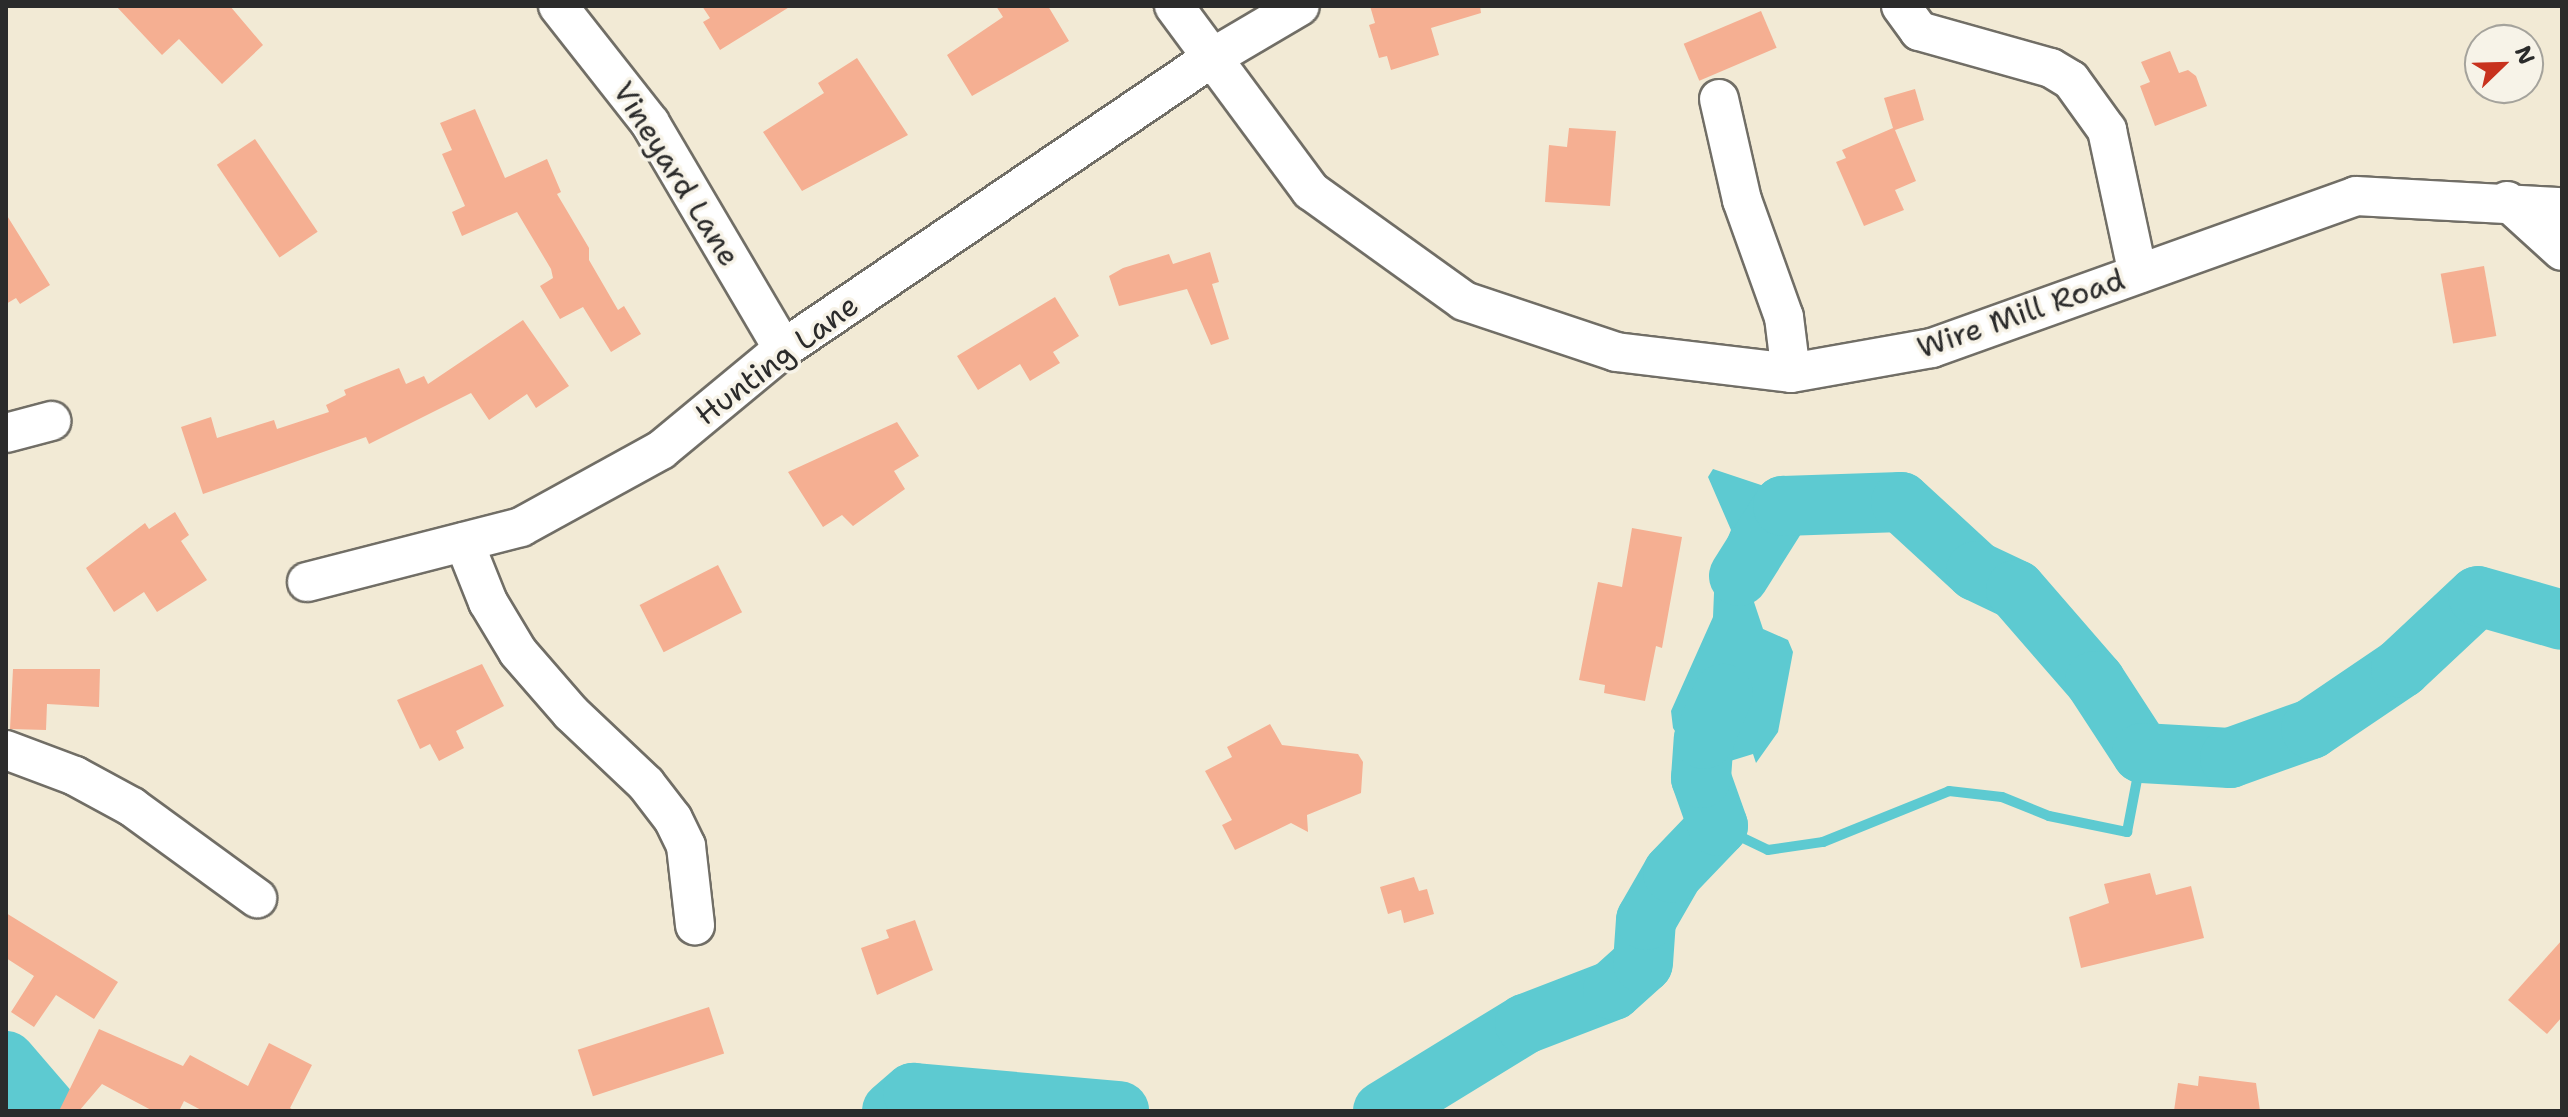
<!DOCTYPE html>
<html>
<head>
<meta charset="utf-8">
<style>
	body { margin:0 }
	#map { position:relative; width:2568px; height:1117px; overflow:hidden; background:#f2ead5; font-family:"Shantell Sans",sans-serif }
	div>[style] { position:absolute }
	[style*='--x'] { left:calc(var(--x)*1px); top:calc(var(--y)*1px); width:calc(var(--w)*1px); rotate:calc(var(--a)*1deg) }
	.water>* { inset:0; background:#5dcad1 }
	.stream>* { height:10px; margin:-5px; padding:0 5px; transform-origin:5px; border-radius:5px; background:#5dcad1 }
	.river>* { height:60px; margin:-30px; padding:0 30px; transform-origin:30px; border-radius:30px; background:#5dcad1 }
	.building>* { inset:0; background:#f5af92; transform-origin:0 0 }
	.roads { filter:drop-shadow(2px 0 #716e66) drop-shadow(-2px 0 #716e66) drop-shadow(0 2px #716e66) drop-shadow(0 -2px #716e66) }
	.minor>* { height:38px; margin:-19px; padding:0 19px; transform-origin:19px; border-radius:19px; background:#fff }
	span { translate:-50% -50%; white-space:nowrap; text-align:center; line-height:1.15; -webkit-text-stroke:7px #f7f3e8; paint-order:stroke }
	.street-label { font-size:30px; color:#2b2b2b }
	.frame { position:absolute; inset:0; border:8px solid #2b2b2b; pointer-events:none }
	.north { position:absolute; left:2464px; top:24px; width:80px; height:80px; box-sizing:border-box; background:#f7f3e8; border:2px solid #a5a39c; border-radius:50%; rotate:67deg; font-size:22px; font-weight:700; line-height:32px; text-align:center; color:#2b2b2b }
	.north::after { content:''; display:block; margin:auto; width:28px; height:36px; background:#c8321e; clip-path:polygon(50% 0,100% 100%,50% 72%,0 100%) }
</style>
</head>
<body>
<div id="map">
	<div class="water">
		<i style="clip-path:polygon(1713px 469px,1767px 487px,1799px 527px,1766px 564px,1754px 602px,1763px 629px,1788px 640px,1793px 652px,1778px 732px,1756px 763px,1753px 754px,1701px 770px,1673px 728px,1671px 711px,1713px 617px,1715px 569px,1731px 530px,1708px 477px)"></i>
	</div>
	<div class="stream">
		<i style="--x:1718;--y:826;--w:55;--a:25.6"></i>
		<i style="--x:1768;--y:850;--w:56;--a:-8.3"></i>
		<i style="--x:1823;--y:842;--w:136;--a:-22"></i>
		<i style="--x:1949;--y:791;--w:53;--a:6.5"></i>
		<i style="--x:2002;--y:797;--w:51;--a:22"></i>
		<i style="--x:2049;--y:816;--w:80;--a:11.6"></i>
		<i style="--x:2127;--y:832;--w:80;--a:-79.2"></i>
	</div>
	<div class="river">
		<i style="--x:1739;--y:576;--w:83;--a:-57.8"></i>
		<i style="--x:1783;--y:506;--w:118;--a:-1.9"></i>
		<i style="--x:1901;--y:502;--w:102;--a:42.6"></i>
		<i style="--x:1976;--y:571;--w:44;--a:25.4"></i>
		<i style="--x:2016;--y:590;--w:121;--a:49"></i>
		<i style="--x:2095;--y:681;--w:86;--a:56.9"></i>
		<i style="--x:2142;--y:753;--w:88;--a:3.3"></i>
		<i style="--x:2230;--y:758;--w:86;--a:-19.7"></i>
		<i style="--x:2311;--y:729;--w:109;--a:-34.1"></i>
		<i style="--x:2401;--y:668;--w:105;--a:-43.1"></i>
		<i style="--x:2478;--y:596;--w:87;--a:15.9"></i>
		<i style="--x:6;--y:1061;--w:66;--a:49.3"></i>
		<i style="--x:892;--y:1111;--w:28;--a:-41"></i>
		<i style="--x:913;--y:1093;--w:207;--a:5"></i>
		<i style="--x:1383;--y:1111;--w:167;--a:-31.5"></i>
		<i style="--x:1525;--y:1024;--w:94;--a:-21.1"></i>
		<i style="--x:1613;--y:990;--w:40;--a:-42"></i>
		<i style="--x:1643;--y:963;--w:43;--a:-86"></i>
		<i style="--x:1646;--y:920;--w:54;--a:-60.1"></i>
		<i style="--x:1673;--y:873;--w:65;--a:-46.2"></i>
		<i style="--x:1718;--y:826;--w:51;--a:-109.5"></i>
		<i style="--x:1701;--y:778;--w:39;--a:-86"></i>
		<i style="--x:1704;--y:739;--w:49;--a:-67.1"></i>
	</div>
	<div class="building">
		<i style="clip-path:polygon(116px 6px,230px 6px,263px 45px,222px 84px,179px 39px,162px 55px)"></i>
		<i style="clip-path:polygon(702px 6px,791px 6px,720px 50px,703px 22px,710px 18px)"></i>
		<i style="clip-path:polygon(996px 6px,1048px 6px,1069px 41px,972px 96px,947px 55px,1003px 17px)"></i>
		<i style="clip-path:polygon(1370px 6px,1480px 6px,1481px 13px,1431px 28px,1439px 55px,1391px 70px,1387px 56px,1379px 58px,1369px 25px,1375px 23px)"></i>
		<i style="left:1761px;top:11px;width:40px;height:84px;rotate:67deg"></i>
		<i style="clip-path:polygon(2170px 51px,2179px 73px,2188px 70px,2196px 76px,2207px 106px,2155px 126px,2140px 86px,2150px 82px,2141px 62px)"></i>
		<i style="clip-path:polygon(857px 58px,908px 135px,802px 191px,763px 132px,824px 93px,818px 83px)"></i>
		<i style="clip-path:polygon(1915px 89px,1924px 120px,1895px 130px,1916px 181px,1895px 190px,1904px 210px,1864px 226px,1836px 162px,1846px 158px,1842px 150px,1893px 128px,1884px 98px)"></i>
		<i style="clip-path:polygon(475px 109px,505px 178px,547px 159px,561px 192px,557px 194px,589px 248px,589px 260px,618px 310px,624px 306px,641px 334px,611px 352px,583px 307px,560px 319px,540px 286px,553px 278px,551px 269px,517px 212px,462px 236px,452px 212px,465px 206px,442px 154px,452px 150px,440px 123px)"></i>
		<i style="clip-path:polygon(1569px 128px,1616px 131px,1610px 206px,1545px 202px,1549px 145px,1567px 147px)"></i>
		<i style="left:255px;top:139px;width:112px;height:46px;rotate:56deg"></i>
		<i style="clip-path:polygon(6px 214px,50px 285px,20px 304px,16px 298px,6px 304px)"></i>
		<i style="clip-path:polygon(1210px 252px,1219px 282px,1212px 284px,1229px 339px,1211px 345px,1187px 289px,1119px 306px,1109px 276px,1123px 268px,1169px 254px,1173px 264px)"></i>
		<i style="left:2484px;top:266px;width:71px;height:44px;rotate:80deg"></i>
		<i style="clip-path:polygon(1055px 297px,1079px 336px,1053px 352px,1060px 363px,1030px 381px,1020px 364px,978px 390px,957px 356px)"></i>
		<i style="clip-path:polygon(523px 320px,569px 386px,536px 408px,527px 394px,489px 420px,471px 393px,369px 444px,366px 437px,203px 494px,181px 427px,211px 417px,217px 438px,274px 420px,277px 429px,329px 412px,326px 405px,346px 395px,344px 390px,399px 368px,406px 384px,424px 376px,428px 384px)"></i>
		<i style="clip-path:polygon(897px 422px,919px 456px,894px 471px,905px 489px,853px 526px,842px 515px,823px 527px,788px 472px)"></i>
		<i style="clip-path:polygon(175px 512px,189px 535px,181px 541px,207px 580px,157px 612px,144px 592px,114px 612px,86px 568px,145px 523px,149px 529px)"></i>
		<i style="clip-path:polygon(1632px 528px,1682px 537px,1662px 648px,1656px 646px,1645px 701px,1604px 693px,1605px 685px,1579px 680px,1598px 582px,1622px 587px)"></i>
		<i style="left:718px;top:565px;width:53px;height:88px;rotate:63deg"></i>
		<i style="clip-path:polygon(482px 664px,504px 706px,456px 731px,464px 748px,439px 761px,430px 744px,420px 749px,397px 700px)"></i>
		<i style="clip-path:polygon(13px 669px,100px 669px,99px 707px,47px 704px,46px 730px,10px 729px)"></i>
		<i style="clip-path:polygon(1270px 724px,1282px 745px,1358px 754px,1363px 762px,1361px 793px,1307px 815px,1308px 832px,1291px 823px,1235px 850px,1222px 825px,1232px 820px,1205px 771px,1232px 757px,1227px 747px)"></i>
		<i style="clip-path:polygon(2150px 873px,2156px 895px,2191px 886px,2204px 938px,2081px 968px,2069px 917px,2109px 903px,2104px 884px)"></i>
		<i style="clip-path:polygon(1414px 877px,1419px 891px,1427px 889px,1434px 914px,1404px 923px,1401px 910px,1388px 914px,1380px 887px)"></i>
		<i style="clip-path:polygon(6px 913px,118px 982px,94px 1019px,56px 995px,34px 1027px,11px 1012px,34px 976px,6px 958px)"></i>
		<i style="clip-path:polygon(915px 920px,933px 970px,877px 995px,861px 948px,889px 938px,886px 930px)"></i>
		<i style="clip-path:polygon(2562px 940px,2562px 1017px,2547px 1034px,2508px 1000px)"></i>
		<i style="left:709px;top:1007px;width:49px;height:138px;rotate:72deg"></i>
		<i style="clip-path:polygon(99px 1029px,183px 1066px,190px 1055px,248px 1086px,269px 1043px,312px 1065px,290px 1108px,295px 1111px,203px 1111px,184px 1101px,179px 1111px,153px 1111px,102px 1084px,79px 1111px,59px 1111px)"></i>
		<i style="clip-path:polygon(2199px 1076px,2256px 1083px,2260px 1111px,2174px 1111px,2178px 1083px,2198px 1086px)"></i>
	</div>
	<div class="roads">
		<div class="minor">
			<i style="--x:558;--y:6;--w:149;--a:51.8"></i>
			<i style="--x:650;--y:123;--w:262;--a:59.5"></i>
			<i style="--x:1174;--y:6;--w:230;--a:53.5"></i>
			<i style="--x:1311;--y:191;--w:188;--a:35.7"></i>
			<i style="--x:1464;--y:301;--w:160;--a:18.5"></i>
			<i style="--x:1616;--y:352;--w:176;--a:6.8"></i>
			<i style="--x:1791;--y:373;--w:143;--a:-10.1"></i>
			<i style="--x:1932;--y:348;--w:450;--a:-19.7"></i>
			<i style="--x:2356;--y:196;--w:206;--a:3.1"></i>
			<i style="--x:1901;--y:6;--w:31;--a:54"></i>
			<i style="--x:1919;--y:31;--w:137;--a:15.7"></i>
			<i style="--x:2051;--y:68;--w:23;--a:31"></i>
			<i style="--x:2071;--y:80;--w:62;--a:54.2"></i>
			<i style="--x:2107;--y:130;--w:147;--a:77.9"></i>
			<i style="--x:1719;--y:99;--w:104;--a:77.2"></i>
			<i style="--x:1742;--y:200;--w:124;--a:70.3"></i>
			<i style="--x:1784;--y:317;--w:56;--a:82.9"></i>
			<i style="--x:2507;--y:201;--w:74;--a:42.3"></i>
			<i style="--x:6;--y:433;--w:47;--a:-14.9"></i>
			<i style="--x:464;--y:542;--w:65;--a:68.2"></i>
			<i style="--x:488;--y:602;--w:58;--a:59"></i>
			<i style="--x:518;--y:652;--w:81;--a:49"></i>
			<i style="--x:571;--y:713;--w:103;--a:43.4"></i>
			<i style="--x:646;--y:784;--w:44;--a:52.4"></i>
			<i style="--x:673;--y:819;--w:30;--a:64"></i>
			<i style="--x:686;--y:846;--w:80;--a:83.5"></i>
			<i style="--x:307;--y:582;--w:221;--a:-14.4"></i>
			<i style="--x:521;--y:527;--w:160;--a:-28.8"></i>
			<i style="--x:661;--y:450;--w:158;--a:-39.6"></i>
			<i style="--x:783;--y:349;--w:516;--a:-34.18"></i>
			<i style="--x:1210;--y:59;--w:104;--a:-30.5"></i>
			<i style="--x:6;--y:750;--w:74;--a:20.6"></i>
			<i style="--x:75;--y:776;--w:65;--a:28.5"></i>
			<i style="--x:132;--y:807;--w:155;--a:36.1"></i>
		</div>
	</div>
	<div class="street-label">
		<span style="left:676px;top:174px;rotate:58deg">Vineyard Lane</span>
		<span style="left:2021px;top:314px;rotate:-19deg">Wire Mill Road</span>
		<span style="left:777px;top:360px;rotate:-37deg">Hunting Lane</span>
	</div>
	<div class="frame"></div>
	<div class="north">N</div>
</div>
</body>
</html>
